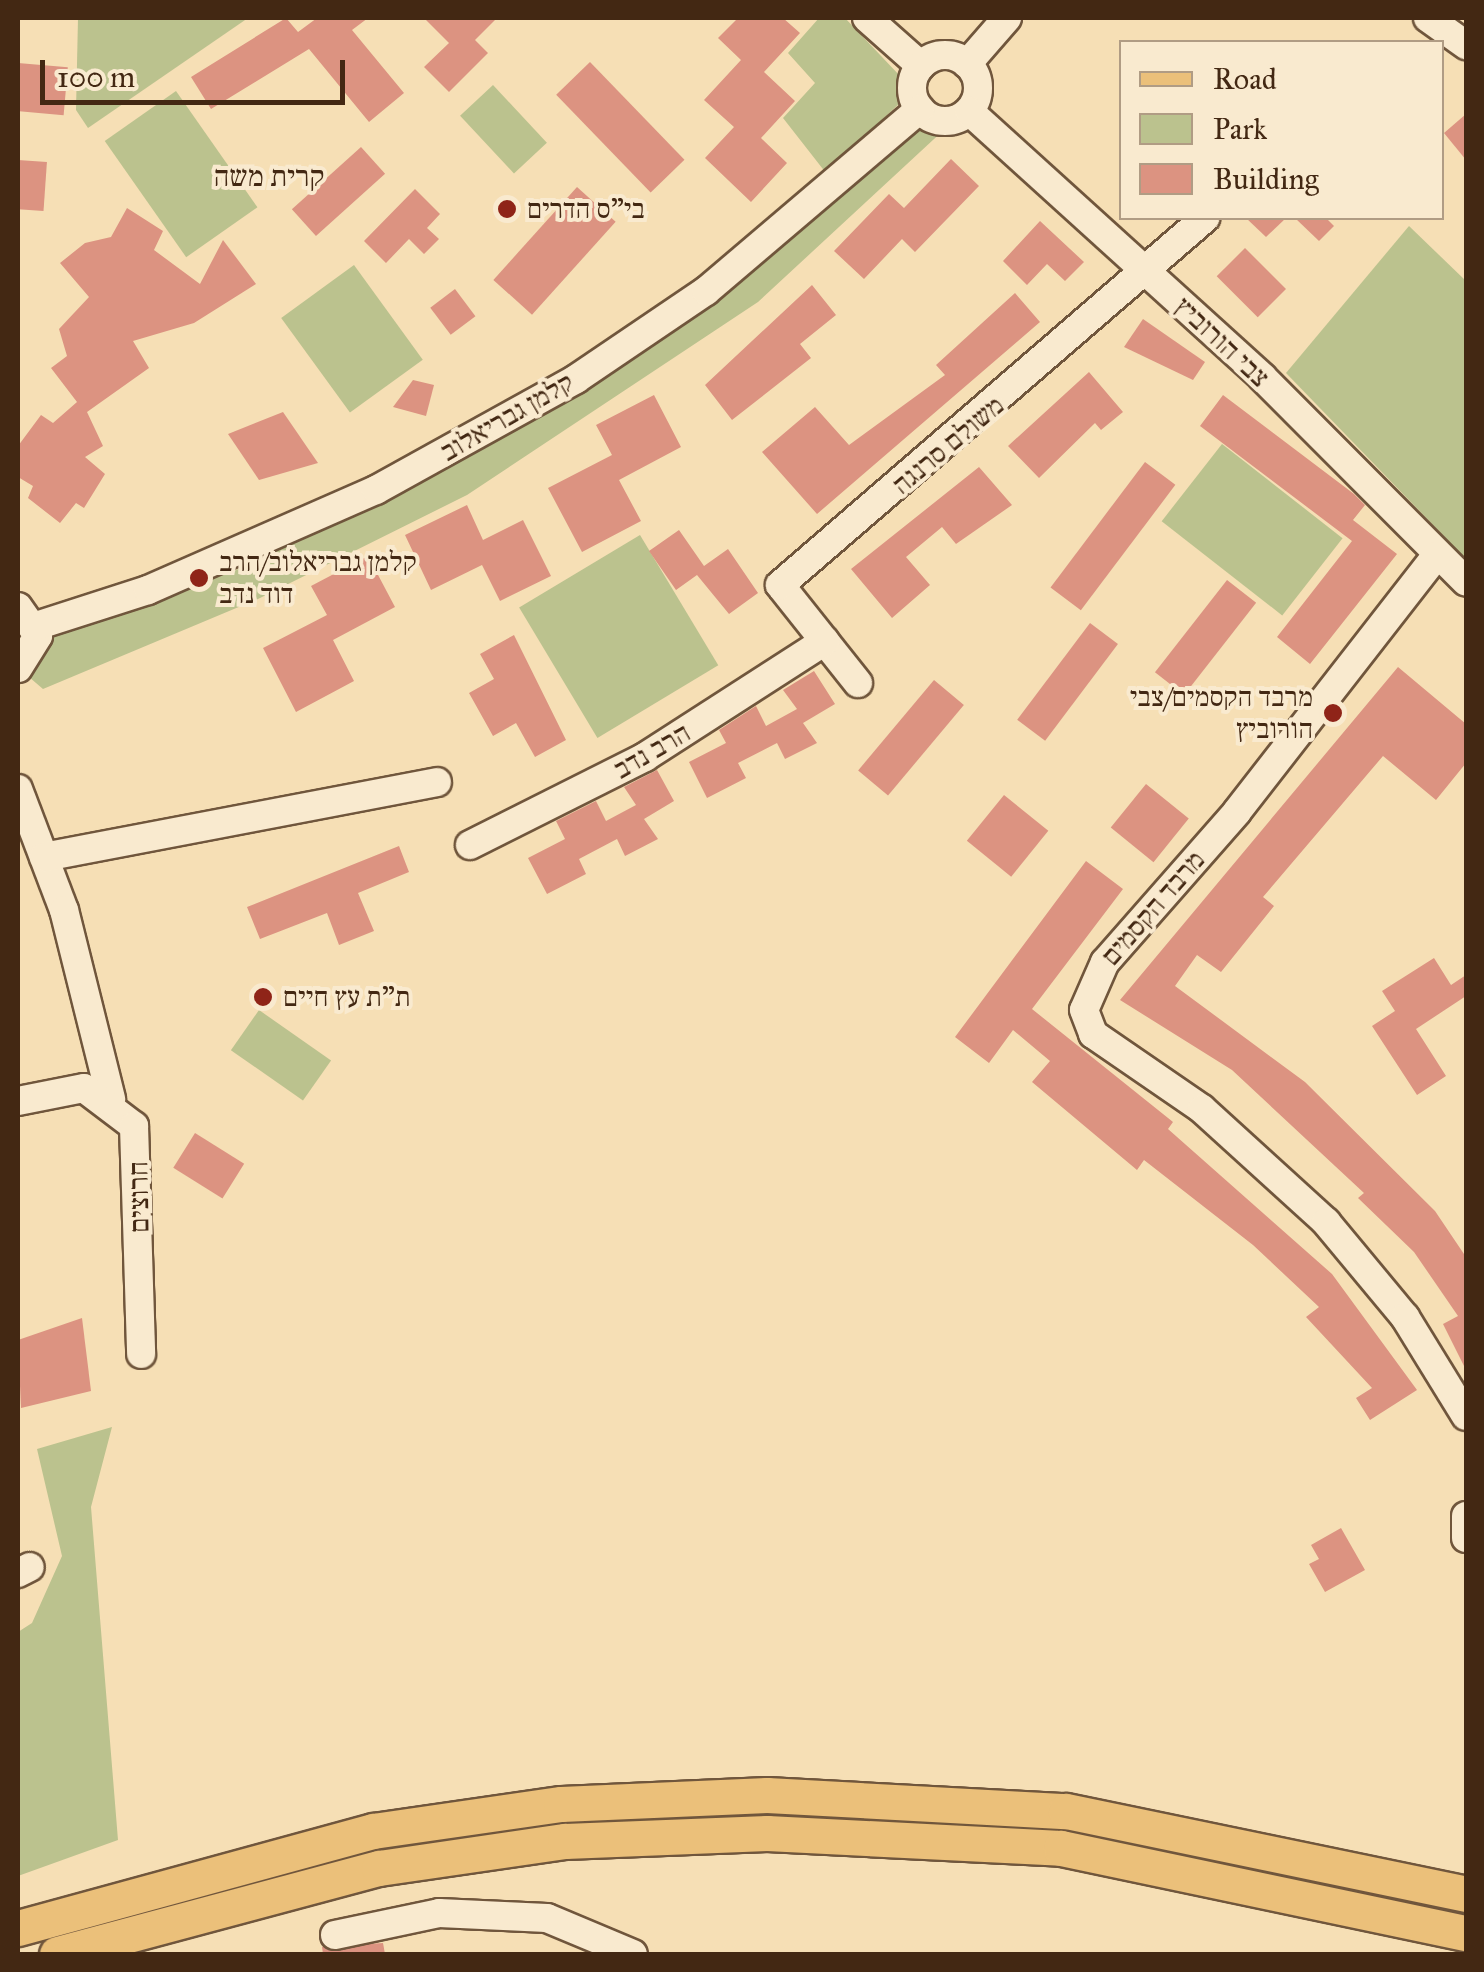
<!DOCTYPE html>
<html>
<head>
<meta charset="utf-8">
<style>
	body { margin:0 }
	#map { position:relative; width:1484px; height:1972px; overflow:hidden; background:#f6dfb5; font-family:"IM FELL Great Primer","Frank Ruhl Libre",serif }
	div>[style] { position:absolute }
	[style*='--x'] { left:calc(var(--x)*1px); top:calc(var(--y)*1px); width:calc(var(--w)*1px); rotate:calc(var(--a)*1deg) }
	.green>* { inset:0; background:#bbc28e; transform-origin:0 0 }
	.building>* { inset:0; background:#dc9381; transform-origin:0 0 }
	.roads { filter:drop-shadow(2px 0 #70563c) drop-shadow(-2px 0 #70563c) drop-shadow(0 2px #70563c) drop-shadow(0 -2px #70563c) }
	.minor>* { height:28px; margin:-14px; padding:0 14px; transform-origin:14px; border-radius:14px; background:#f9eacf }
	.minor>.ring { margin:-14px; padding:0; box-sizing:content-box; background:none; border:28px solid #f9eacf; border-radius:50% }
	.major>* { height:35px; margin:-17.5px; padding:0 17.5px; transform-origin:17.5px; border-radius:17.5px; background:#ebc07a }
	.dots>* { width:28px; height:28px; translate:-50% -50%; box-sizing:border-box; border:5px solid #f9eacf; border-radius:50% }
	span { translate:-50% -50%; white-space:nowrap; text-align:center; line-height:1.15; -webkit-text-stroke:8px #f9eacf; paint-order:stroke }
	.poi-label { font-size:28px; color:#432813 }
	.left { translate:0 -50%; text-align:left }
	.right { translate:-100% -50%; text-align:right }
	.street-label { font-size:28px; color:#432813 }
	.neighbourhood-label { font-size:30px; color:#432813 }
	.frame { position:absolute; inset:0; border:20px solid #432813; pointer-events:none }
	.legend { position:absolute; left:1119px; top:40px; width:325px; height:180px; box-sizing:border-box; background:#f9eacf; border:2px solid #b09c84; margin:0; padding:12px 18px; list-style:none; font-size:30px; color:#432813 }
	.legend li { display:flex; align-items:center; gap:20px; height:50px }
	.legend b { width:50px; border:2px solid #b09c84 }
	.scale { position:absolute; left:40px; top:60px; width:305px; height:45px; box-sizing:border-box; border:5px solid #432813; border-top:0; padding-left:12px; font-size:30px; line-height:35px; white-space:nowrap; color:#432813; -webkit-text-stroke:8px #f9eacf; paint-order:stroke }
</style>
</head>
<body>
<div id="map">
	<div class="green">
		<i style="clip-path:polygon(78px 18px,248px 18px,88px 128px,76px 110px)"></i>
		<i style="clip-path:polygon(819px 18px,845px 18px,901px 77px,903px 100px,826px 173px,783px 118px,815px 83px,788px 53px)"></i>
		<i style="left:493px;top:85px;width:79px;height:45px;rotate:47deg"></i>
		<i style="left:176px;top:91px;width:142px;height:87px;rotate:55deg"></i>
		<i style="clip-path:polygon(923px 123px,947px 127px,758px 302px,467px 495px,258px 599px,43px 689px,29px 677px,46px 633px,236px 570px,417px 483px,708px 302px)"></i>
		<i style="clip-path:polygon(1409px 226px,1466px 281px,1466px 559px,1286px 373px)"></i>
		<i style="left:354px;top:265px;width:117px;height:90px;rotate:54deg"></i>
		<i style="left:1222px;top:444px;width:153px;height:98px;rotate:38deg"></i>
		<i style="left:640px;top:535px;width:152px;height:141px;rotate:59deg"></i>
		<i style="left:259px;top:1010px;width:88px;height:49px;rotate:35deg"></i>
		<i style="clip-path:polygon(112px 1427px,91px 1507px,118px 1840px,18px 1876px,18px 1632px,32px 1623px,62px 1556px,37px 1449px)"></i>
	</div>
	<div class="building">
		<i style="clip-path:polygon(286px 18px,298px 32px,317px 18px,368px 18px,352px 30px,404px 93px,369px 122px,309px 49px,211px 109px,191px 77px)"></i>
		<i style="clip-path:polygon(424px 18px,497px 18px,475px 40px,488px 53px,449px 92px,424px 67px,449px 43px)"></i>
		<i style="clip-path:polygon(738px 18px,783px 18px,800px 33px,764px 72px,795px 101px,761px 138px,787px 163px,751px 202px,705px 158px,734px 127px,704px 100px,741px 60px,718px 38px)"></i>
		<i style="left:590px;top:62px;width:136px;height:47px;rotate:46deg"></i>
		<i style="left:18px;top:63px;width:50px;height:48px;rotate:5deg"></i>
		<i style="clip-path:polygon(1466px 114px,1466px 160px,1444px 133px)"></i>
		<i style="left:361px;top:147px;width:36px;height:93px;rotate:48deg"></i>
		<i style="clip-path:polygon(951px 159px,979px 186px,915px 252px,902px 239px,864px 279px,834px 251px,889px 194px,904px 208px)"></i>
		<i style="left:18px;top:160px;width:29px;height:49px;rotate:4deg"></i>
		<i style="left:577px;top:187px;width:52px;height:125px;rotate:42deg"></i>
		<i style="clip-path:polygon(415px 189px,440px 214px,427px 228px,439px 239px,424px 254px,409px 239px,386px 263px,364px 241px)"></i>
		<i style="clip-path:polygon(127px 208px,163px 231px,154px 250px,200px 284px,223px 240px,256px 284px,194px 323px,133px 341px,149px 368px,87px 412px,103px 446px,85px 457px,105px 474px,84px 508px,76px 503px,60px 523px,28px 498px,33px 486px,18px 477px,18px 446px,41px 415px,53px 423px,77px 402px,51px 368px,67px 356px,59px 329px,89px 297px,60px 263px,85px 243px,111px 237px)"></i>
		<i style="clip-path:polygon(1246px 218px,1286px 218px,1266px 237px)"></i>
		<i style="clip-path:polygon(1295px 218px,1326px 218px,1334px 226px,1319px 241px)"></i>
		<i style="clip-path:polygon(1040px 221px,1084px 262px,1065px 281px,1047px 264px,1027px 285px,1003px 261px)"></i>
		<i style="left:1245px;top:248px;width:58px;height:40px;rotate:45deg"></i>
		<i style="clip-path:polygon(812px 285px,836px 315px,800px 344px,811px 358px,732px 420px,705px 385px)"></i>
		<i style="left:455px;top:289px;width:34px;height:31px;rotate:53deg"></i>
		<i style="clip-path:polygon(1015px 293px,1040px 322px,817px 514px,762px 452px,815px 407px,849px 445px,945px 375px,936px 365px)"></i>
		<i style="clip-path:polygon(1143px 319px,1205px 362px,1193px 380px,1124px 347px)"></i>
		<i style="clip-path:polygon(1089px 372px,1123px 412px,1101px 430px,1095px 423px,1039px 478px,1008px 446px)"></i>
		<i style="clip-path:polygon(413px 380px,434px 385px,426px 416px,393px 407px)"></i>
		<i style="clip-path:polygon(654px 395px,681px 447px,619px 480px,641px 521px,582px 552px,548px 488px,612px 455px,596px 425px)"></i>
		<i style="clip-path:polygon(1223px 395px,1354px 494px,1365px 505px,1353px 520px,1397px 554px,1310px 664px,1277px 637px,1352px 541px,1200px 426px)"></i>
		<i style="clip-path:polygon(283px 412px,318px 463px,259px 480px,228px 434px)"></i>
		<i style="left:1145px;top:462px;width:38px;height:157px;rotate:37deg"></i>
		<i style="clip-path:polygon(979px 467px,1012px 505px,956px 544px,942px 527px,906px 557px,930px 585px,892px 618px,851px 569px)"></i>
		<i style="clip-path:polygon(467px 505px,483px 540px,523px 520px,551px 576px,500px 601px,482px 565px,431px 590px,405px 535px)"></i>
		<i style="clip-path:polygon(679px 530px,704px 566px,728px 549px,758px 593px,729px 614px,697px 575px,676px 590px,649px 551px)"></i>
		<i style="clip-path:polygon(368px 556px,395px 607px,333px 640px,354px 681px,296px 712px,263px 648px,327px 615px,311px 586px)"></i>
		<i style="left:1227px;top:580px;width:37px;height:117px;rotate:38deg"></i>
		<i style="left:1090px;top:623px;width:35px;height:121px;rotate:37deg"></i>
		<i style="clip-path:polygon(514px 635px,566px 740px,535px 757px,516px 723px,493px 736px,469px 693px,494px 679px,480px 654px)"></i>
		<i style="clip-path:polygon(1398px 667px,1466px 724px,1466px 763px,1436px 800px,1383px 756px,1263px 897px,1274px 906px,1221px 972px,1197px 955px,1175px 986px,1305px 1082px,1435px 1211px,1466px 1257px,1466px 1370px,1443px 1324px,1458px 1316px,1414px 1252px,1358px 1198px,1364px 1193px,1232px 1070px,1120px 1000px)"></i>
		<i style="clip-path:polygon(814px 671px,835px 704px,803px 723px,817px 743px,785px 759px,777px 743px,738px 763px,746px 778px,707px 798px,689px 762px,726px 743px,719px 730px,756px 706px,766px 726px,797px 709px,783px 690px)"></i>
		<i style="left:934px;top:680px;width:39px;height:118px;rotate:40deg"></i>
		<i style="clip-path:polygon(657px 770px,674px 801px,644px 819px,658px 839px,625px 856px,617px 839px,579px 859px,586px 874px,547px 894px,528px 858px,565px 839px,556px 821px,596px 801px,606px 821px,636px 805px,624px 787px)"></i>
		<i style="left:1146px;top:784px;width:55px;height:56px;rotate:39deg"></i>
		<i style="left:1004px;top:795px;width:57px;height:59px;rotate:39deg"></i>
		<i style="clip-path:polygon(399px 846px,409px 872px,358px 893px,374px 931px,339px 945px,327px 913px,260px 939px,247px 907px)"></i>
		<i style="clip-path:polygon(1086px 861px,1123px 889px,1032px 1009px,1173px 1122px,1168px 1129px,1332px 1274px,1417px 1390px,1370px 1420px,1356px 1398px,1372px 1388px,1306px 1317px,1319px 1307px,1253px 1245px,1144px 1160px,1137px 1170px,1032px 1082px,1050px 1061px,1013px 1030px,989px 1063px,955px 1037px)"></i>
		<i style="clip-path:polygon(1434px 958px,1451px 985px,1466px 975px,1466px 996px,1416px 1029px,1446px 1076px,1417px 1095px,1372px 1026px,1395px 1011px,1382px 991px)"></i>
		<i style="left:195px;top:1133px;width:58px;height:41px;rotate:32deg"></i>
		<i style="clip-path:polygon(82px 1318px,91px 1391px,21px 1408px,18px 1340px)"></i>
		<i style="clip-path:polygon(1341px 1528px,1365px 1570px,1325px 1592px,1309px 1564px,1319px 1559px,1311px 1545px)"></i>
		<i style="clip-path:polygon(383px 1943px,385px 1954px,323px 1954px,322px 1947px)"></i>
	</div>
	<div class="roads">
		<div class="minor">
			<i style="--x:867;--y:18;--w:72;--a:41.6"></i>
			<i style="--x:1428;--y:18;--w:47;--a:35.4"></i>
			<i class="ring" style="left:912px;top:55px;width:38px;height:38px"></i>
			<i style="--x:967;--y:64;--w:61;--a:-49"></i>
			<i style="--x:969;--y:111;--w:396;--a:42.2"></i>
			<i style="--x:1262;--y:377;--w:289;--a:45.1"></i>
			<i style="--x:1436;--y:556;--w:324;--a:127.9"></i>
			<i style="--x:1237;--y:812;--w:200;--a:131.3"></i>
			<i style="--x:1105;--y:962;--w:52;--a:113.6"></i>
			<i style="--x:1084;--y:1010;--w:26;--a:69"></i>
			<i style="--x:1093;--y:1034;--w:132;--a:34.5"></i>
			<i style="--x:1202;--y:1109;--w:168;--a:42.3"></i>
			<i style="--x:1326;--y:1222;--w:124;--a:50.3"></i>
			<i style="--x:1405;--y:1317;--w:116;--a:58.4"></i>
			<i style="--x:18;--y:607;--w:35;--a:55"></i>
			<i style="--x:38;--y:636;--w:38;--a:122"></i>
			<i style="--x:36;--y:626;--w:118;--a:-17.8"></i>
			<i style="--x:148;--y:590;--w:249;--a:-23.7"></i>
			<i style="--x:376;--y:490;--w:229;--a:-29"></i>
			<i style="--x:576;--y:379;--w:157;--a:-34.1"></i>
			<i style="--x:706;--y:291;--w:281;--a:-40.4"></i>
			<i style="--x:858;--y:683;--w:125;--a:-128.5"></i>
			<i style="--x:780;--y:585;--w:562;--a:-40.81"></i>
			<i style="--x:18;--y:789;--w:129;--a:69.2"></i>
			<i style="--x:64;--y:910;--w:195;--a:76"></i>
			<i style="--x:470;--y:845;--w:196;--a:-26.7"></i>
			<i style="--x:645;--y:757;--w:214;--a:-32.8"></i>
			<i style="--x:44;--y:857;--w:400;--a:-10.8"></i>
			<i style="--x:18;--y:1101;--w:67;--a:-11.1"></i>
			<i style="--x:84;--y:1088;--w:63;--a:37.2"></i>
			<i style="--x:134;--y:1126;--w:228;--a:88.2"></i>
			<i style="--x:1466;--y:1516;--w:22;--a:90"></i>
			<i style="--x:18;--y:1573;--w:13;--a:-27"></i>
			<i style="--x:335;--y:1935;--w:106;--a:-11.9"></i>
			<i style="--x:439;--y:1913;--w:108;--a:2.7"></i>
			<i style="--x:547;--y:1918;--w:93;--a:22.7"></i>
		</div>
		<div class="major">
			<i style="--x:18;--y:1928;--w:368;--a:-15.3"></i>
			<i style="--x:373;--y:1831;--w:190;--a:-8.2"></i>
			<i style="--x:561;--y:1804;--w:206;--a:-2.5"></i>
			<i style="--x:767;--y:1795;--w:299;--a:3.1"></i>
			<i style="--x:1066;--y:1811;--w:409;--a:11.7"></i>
			<i style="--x:57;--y:1954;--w:333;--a:-15"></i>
			<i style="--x:379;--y:1868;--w:188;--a:-8.3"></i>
			<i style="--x:565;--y:1841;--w:202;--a:-2.3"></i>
			<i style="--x:767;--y:1833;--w:294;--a:2.9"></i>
			<i style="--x:1061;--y:1848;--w:414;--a:11.9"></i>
		</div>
	</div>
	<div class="dots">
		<i style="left:507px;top:209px;background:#8f2418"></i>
		<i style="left:199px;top:578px;background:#8f2418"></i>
		<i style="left:1333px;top:713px;background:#8f2418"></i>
		<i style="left:263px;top:997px;background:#8f2418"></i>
	</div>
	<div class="poi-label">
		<span class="left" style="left:527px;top:209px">בי"ס הדרים</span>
		<span class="left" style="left:219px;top:578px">קלמן גבריאלוב/הרב<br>דוד נדב</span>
		<span class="right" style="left:1313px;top:713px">מרבד הקסמים/צבי<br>הורוביץ</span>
		<span class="left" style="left:283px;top:997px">ת"ת עץ חיים</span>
	</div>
	<div class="street-label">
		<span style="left:1222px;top:342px;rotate:43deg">צבי הורוביץ</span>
		<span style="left:507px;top:417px;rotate:-30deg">קלמן גבריאלוב</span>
		<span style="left:948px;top:445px;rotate:-40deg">משולם סרנגה</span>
		<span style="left:652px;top:751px;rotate:-30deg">הרב נדב</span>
		<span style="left:1153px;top:908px;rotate:-49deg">מרבד הקסמים</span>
		<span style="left:139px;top:1197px;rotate:-91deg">חרוצים</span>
	</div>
	<div class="neighbourhood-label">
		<span style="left:269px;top:176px">קרית משה</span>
	</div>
	<div class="frame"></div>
	<ul class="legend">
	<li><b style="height:12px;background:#ebc07a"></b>Road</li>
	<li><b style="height:28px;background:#bbc28e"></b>Park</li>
	<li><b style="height:28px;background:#dc9381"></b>Building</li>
	</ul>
	<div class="scale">100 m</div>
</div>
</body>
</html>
